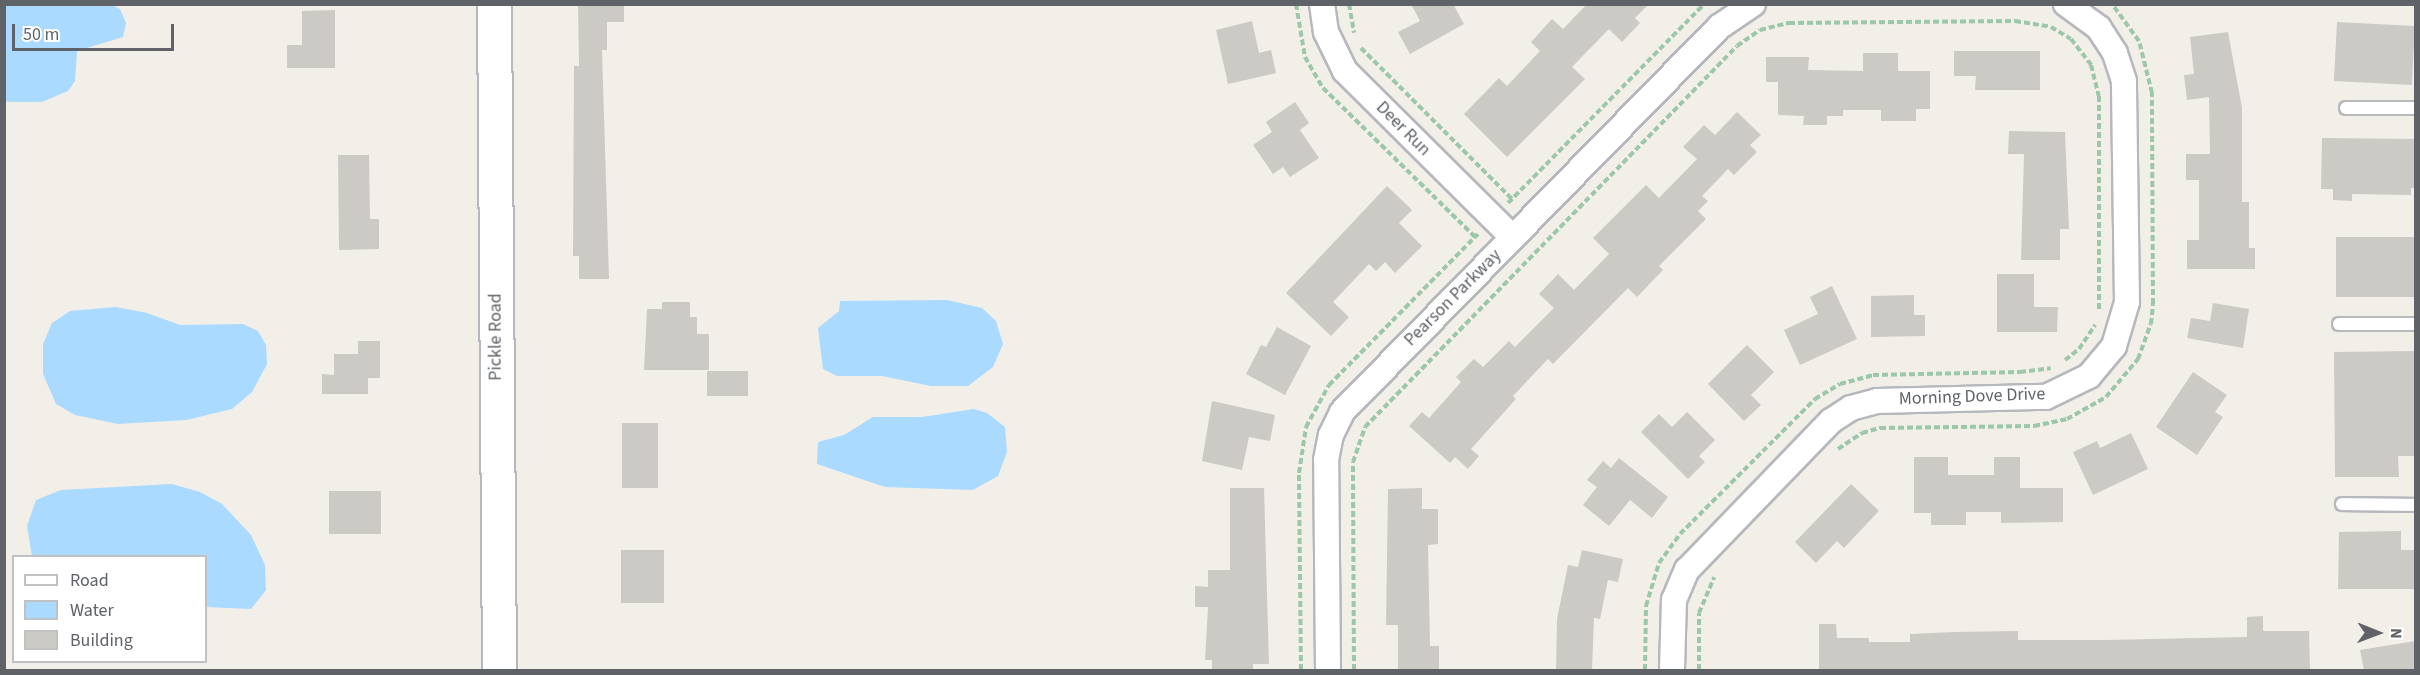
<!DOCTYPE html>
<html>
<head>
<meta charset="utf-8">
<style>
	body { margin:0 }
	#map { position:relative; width:2420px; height:675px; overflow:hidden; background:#f1efe8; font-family:"Source Sans 3",sans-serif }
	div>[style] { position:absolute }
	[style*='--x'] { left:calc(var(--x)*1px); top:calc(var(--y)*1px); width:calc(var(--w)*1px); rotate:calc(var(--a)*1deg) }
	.water>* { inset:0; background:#aadaff }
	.building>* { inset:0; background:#cccac5; transform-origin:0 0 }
	.path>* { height:4px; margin-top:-2px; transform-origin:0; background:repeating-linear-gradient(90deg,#9cc7a9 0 6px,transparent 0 9px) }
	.roads { filter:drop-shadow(2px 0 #b5b8bc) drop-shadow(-2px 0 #b5b8bc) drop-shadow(0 2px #b5b8bc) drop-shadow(0 -2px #b5b8bc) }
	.lane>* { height:12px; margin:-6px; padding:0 6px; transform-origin:6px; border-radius:6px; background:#fff }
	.street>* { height:24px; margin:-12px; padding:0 12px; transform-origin:12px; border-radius:12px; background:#fff }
	.secondary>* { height:33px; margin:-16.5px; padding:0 16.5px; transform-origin:16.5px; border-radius:16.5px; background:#fff }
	span { translate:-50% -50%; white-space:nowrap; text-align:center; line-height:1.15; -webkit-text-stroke:4.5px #fff; paint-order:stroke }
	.street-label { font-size:18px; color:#5f6368 }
	.frame { position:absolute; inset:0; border:6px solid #5f6368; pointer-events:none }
	.legend { position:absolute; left:12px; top:555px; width:195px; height:108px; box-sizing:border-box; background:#fff; border:2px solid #bfc1c3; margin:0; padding:8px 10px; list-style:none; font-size:18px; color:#5f6368 }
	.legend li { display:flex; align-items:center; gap:12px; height:30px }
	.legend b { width:30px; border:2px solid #bfc1c3 }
	.north { position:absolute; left:2348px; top:603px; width:60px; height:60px; -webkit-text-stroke:4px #fff; paint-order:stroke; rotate:91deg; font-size:16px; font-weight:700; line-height:24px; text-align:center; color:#5f6368 }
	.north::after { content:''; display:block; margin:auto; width:21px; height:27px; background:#5f6368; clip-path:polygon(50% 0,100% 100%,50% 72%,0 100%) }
	.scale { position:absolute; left:12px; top:24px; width:162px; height:27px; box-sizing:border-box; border:3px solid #5f6368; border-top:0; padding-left:8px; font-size:18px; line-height:21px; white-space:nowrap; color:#5f6368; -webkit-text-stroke:4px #fff; paint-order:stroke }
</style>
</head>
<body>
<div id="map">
	<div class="water">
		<i style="clip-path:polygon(4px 5px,112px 5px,120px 9px,126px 23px,123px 37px,77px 51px,75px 81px,68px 91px,42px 102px,9px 102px,5px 101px)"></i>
		<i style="clip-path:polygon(947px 300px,982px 308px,996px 321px,1003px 344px,993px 367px,968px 386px,931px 386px,882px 376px,837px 376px,823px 369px,818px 328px,839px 311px,840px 301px)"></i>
		<i style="clip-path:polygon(116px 307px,147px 313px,180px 325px,243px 324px,258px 331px,266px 345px,267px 364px,252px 392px,232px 409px,186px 420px,118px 424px,75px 415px,56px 404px,43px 374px,43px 344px,52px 323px,70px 311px)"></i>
		<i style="clip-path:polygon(974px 409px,987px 413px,1005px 427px,1007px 452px,998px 476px,973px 490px,885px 487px,817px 464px,818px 442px,844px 435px,873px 417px,922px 417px)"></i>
		<i style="clip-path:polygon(172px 484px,200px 492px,222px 504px,251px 535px,265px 565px,266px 590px,251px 609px,206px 607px,206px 556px,32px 556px,27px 526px,36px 500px,61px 490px)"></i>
	</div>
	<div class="building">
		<i style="clip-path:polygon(578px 4px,624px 4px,624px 22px,607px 22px,607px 50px,602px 50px,609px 279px,579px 279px,579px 256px,573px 256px,574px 66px,579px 66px)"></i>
		<i style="clip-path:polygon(1411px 4px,1453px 4px,1464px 24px,1410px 54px,1398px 32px,1420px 21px)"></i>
		<i style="clip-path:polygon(1587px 4px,1649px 4px,1635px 18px,1640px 23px,1622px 42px,1609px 29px,1572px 67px,1585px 79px,1507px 157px,1464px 114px,1499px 78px,1507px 86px,1540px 51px,1531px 42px,1552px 19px,1563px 29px)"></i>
		<i style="clip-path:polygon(335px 10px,335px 68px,287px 68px,287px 45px,302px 45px,302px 11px)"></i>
		<i style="clip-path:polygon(1252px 21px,1259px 53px,1271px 50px,1276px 73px,1228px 84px,1216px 30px)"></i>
		<i style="left:2337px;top:22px;width:78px;height:59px;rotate:3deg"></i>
		<i style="clip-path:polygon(2228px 32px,2242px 108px,2242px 202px,2249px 202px,2249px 248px,2255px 248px,2255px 269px,2187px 269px,2187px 240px,2199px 240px,2199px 180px,2186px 180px,2186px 154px,2210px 154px,2209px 97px,2187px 100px,2184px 75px,2194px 74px,2190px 37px)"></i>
		<i style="clip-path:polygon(1954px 51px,2040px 51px,2040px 90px,1975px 90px,1976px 76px,1954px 76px)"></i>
		<i style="clip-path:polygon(1863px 53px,1898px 53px,1898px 71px,1930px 71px,1930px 109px,1916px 109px,1916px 121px,1881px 121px,1881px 110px,1843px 110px,1843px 116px,1827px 116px,1827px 125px,1803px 125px,1804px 116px,1778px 115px,1778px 82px,1766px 82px,1766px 57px,1809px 57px,1808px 70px,1863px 71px)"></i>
		<i style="clip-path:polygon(1295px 102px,1309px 123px,1300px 130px,1319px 158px,1290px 177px,1283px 167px,1273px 174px,1253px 145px,1272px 132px,1266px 122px)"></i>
		<i style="clip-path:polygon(1737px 112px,1761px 135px,1750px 145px,1757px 152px,1734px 175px,1728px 169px,1702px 196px,1708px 201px,1698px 211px,1706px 219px,1659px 266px,1663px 270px,1637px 297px,1628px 288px,1553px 364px,1548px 359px,1513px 396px,1516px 399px,1471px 449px,1479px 456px,1468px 469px,1455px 457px,1450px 463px,1409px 426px,1422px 412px,1429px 418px,1461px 382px,1456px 377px,1474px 359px,1483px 367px,1509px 341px,1515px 347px,1554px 308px,1539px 294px,1558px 274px,1574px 290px,1609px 254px,1593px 238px,1646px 185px,1659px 198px,1697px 159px,1683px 147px,1704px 125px,1715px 135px)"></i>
		<i style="clip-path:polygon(2009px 131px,2065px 132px,2069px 229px,2060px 229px,2060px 260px,2021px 260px,2024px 154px,2008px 154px)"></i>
		<i style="clip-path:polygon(2322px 138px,2415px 139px,2415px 188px,2411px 188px,2411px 195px,2352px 194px,2352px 201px,2333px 200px,2333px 189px,2321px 189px)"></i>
		<i style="clip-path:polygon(338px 155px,369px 155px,370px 219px,379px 219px,379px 249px,339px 250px)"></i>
		<i style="clip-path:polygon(1387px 186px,1412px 210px,1399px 223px,1422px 246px,1395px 273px,1385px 262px,1376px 271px,1369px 264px,1333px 302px,1349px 317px,1331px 336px,1286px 293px)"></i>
		<i style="left:2336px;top:237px;width:79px;height:60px"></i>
		<i style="clip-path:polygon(1997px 274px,2034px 274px,2034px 307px,2058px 307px,2057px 332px,1997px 332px)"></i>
		<i style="clip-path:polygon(1832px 286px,1857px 339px,1800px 365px,1784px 330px,1818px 314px,1810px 297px)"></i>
		<i style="clip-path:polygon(1914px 295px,1914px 315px,1925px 315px,1925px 336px,1871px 337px,1871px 296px)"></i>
		<i style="clip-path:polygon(662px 302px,690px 302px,690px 317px,697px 317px,697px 334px,709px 334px,709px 370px,644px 370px,647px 309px,662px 309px)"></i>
		<i style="clip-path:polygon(2213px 303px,2249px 309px,2243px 348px,2187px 338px,2191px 318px,2210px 321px)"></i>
		<i style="clip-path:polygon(1277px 327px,1311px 346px,1285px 395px,1246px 374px,1261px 345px,1266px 347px)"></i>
		<i style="clip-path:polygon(358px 341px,380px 341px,380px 378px,368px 378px,368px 394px,322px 394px,322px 374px,334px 375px,334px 354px,358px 354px)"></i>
		<i style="clip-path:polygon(1747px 345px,1774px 372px,1751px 395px,1761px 405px,1744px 421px,1708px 384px)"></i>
		<i style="clip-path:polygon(2415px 351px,2415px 456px,2398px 456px,2399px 477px,2335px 477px,2334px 352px)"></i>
		<i style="left:707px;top:371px;width:41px;height:25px"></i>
		<i style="clip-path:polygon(2193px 372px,2227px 395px,2215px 412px,2223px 417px,2197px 455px,2156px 427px)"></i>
		<i style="clip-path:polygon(1212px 401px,1275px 415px,1270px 441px,1249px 437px,1242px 470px,1202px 461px)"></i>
		<i style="clip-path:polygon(1687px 412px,1715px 440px,1699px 456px,1705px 462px,1688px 479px,1641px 432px,1659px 414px,1672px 427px)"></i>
		<i style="left:622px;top:423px;width:36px;height:65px"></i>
		<i style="clip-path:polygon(2131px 433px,2148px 469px,2093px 495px,2073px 452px,2097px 441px,2100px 448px)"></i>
		<i style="clip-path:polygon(1914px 457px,1948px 457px,1948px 475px,1994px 475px,1994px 457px,2020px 457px,2020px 488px,2063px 488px,2063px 522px,2001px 523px,2001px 512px,1966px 512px,1966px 525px,1931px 525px,1931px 513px,1914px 513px)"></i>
		<i style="clip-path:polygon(1619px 458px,1668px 497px,1652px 518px,1630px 500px,1609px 526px,1583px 505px,1597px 487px,1587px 480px,1603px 461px,1611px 468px)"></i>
		<i style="clip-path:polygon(1851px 484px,1879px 511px,1844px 548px,1837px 541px,1816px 563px,1795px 542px)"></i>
		<i style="clip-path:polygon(1230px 488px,1264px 488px,1269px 664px,1253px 664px,1253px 670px,1212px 670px,1212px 660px,1205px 660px,1208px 607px,1195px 607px,1195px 586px,1208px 587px,1208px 570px,1230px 570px)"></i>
		<i style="clip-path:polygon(1422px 488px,1422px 509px,1438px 509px,1438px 544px,1428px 545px,1430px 646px,1439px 646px,1439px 670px,1398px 670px,1398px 625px,1386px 625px,1388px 489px)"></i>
		<i style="left:329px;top:491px;width:52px;height:43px"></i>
		<i style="clip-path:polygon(2401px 531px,2401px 550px,2415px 550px,2415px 589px,2338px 589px,2339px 532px)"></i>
		<i style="left:621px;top:550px;width:43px;height:53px"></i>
		<i style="clip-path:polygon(1582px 550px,1623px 559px,1618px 582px,1608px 580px,1600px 619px,1594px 618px,1592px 670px,1556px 670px,1557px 619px,1568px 565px,1578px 567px)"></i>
		<i style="clip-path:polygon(2263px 616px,2263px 631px,2309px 631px,2310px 669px,1819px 670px,1819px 624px,1836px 624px,1837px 638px,1869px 638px,1869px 642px,1910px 642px,1910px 634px,1954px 632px,2018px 631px,2018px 640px,2105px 640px,2247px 637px,2247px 617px)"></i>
		<i style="clip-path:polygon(2415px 641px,2415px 670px,2364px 670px,2360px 650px)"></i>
	</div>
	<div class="path">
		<i style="--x:1296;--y:4;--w:54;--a:80.4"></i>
		<i style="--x:1305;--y:57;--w:36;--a:60"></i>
		<i style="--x:1323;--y:88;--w:213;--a:44.4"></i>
		<i style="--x:1349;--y:4;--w:29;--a:80"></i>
		<i style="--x:1361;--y:48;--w:214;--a:45"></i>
		<i style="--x:1508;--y:203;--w:279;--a:-45.4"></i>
		<i style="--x:2065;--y:360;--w:18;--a:-38"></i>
		<i style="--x:2079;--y:349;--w:29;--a:-56"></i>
		<i style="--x:1838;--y:449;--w:29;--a:-34"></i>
		<i style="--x:1862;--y:433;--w:19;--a:-16"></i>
		<i style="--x:1880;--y:428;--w:154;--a:-0.7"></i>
		<i style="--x:2034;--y:426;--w:34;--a:-12"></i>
		<i style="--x:2067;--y:419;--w:45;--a:-29.4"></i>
		<i style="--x:2106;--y:397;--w:50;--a:-49.9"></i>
		<i style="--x:2138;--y:359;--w:37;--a:-70"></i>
		<i style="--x:2151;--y:324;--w:20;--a:-84"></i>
		<i style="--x:2153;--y:304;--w:211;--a:-90.3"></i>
		<i style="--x:2152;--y:93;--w:54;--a:-104"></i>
		<i style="--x:2139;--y:41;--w:46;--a:-126.1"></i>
		<i style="--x:1301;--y:670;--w:197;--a:-90.6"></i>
		<i style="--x:1299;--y:473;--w:47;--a:-81.3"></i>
		<i style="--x:1306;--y:427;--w:48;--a:-61.3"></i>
		<i style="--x:1329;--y:385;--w:212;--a:-45.4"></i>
		<i style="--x:1354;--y:670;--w:208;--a:-90.3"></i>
		<i style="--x:1353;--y:462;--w:37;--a:-71"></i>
		<i style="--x:1365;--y:427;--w:532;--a:-45.68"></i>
		<i style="--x:1737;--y:46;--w:28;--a:-35"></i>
		<i style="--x:1760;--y:30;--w:30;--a:-14"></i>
		<i style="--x:1789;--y:23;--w:226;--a:-0.5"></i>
		<i style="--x:2015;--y:21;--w:36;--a:9"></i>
		<i style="--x:2051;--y:27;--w:23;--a:31"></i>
		<i style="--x:2071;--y:39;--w:33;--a:52"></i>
		<i style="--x:2091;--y:65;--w:32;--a:76"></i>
		<i style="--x:2099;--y:96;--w:216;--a:90"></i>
		<i style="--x:1645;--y:670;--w:64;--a:-89.1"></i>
		<i style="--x:1646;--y:606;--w:45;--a:-73.2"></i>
		<i style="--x:1659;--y:563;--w:36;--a:-54"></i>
		<i style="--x:1680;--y:534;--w:191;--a:-45"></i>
		<i style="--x:1815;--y:399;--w:29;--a:-31"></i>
		<i style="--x:1840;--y:384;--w:34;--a:-15"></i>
		<i style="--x:1873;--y:375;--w:147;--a:-1.2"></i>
		<i style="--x:2020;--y:372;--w:31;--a:-7"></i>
		<i style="--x:1699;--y:670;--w:57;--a:-90"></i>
		<i style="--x:1699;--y:613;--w:39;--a:-67"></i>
	</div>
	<div class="roads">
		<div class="lane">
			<i style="--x:2346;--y:108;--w:70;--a:0"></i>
			<i style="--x:2339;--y:324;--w:77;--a:0"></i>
			<i style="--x:2342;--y:504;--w:74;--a:0.8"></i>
		</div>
		<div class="street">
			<i style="--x:1322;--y:4;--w:28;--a:82"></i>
			<i style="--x:1326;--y:32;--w:43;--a:64"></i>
			<i style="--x:1345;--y:71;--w:235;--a:44.8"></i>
			<i style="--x:1328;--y:670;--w:210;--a:-90.5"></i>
			<i style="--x:1326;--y:460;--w:25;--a:-79"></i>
			<i style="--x:1331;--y:435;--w:25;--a:-64"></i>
			<i style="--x:1342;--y:412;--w:539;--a:-45.6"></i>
			<i style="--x:1719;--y:27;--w:41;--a:-34.1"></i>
			<i style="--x:1672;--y:670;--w:70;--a:-88.4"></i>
			<i style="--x:1674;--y:600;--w:33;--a:-67"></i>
			<i style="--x:1687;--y:570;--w:207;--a:-46"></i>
			<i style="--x:1831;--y:421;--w:24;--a:-33"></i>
			<i style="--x:1851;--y:408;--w:27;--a:-15"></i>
			<i style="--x:1877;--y:401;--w:169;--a:-1.4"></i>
			<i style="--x:2046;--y:397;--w:48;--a:-26"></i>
			<i style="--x:2089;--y:376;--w:39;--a:-50"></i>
			<i style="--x:2114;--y:346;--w:46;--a:-73.5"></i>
			<i style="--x:2127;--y:302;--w:221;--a:-90.8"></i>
			<i style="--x:2124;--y:81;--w:29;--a:-108"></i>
			<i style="--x:2115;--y:53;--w:30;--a:-123"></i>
			<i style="--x:2099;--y:28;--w:41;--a:-144"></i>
		</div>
		<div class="secondary">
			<i style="--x:494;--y:4;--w:666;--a:89.57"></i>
		</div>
	</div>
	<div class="street-label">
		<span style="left:1403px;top:129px;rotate:45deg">Deer Run</span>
		<span style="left:1453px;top:298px;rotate:-45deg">Pearson Parkway</span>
		<span style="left:496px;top:337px;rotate:-90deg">Pickle Road</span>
		<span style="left:1972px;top:397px;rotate:-2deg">Morning Dove Drive</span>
	</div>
	<div class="frame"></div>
	<ul class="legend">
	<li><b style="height:8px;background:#fff"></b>Road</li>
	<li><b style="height:16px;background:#aadaff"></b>Water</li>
	<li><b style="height:16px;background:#cccac5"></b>Building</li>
	</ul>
	<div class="north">N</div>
	<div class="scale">50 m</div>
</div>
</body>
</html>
